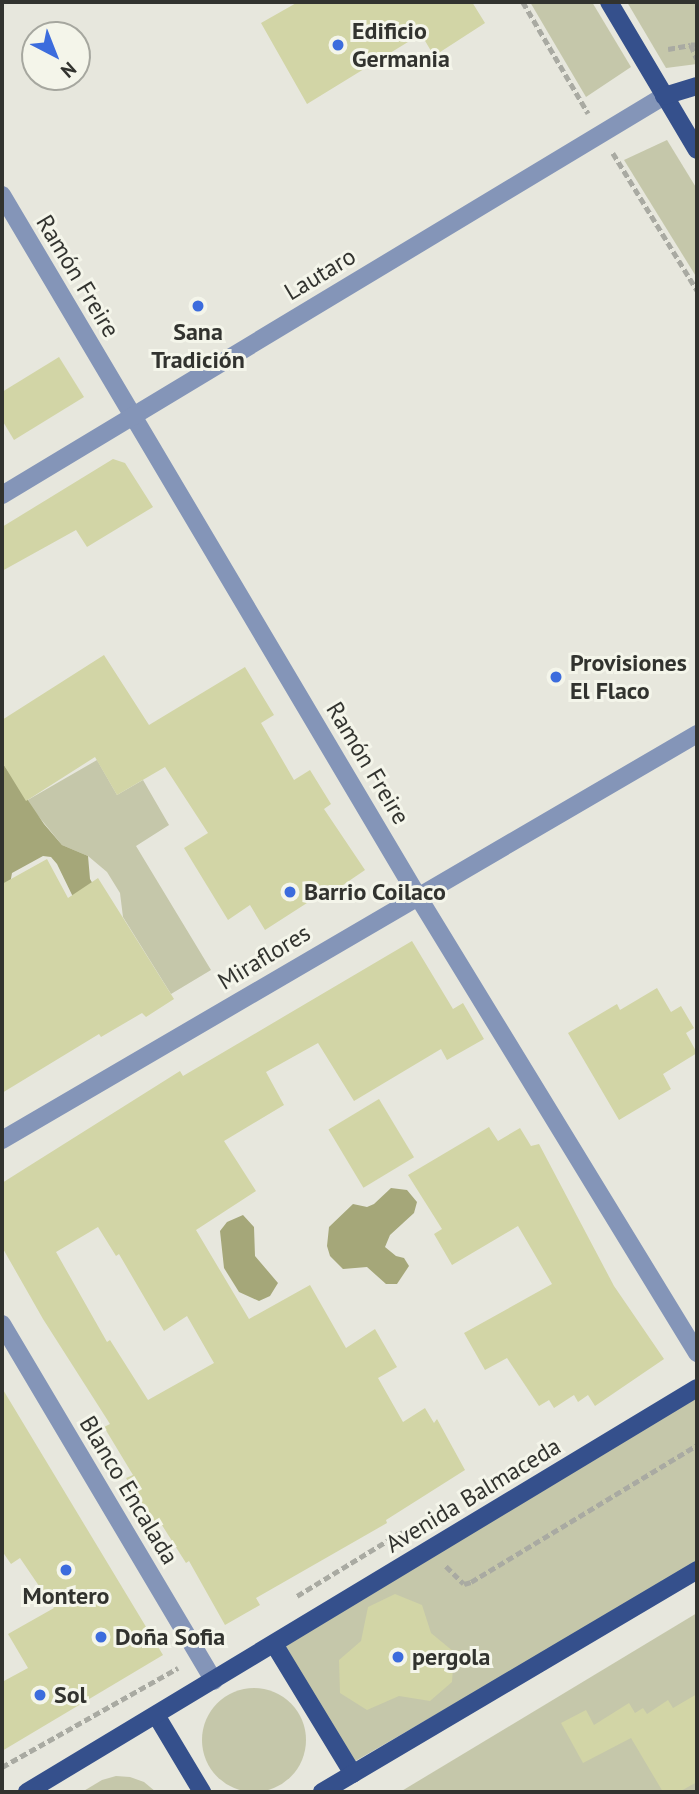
<!DOCTYPE html>
<html>
<head>
<meta charset="utf-8">
<style>
	body { margin:0 }
	#map { position:relative; width:699px; height:1794px; overflow:hidden; background:#e7e7dd; font-family:"PT Sans",sans-serif }
	div>[style] { position:absolute }
	[style*='--x'] { left:calc(var(--x)*1px); top:calc(var(--y)*1px); width:calc(var(--w)*1px); rotate:calc(var(--a)*1deg) }
	.green>* { inset:0; background:#c5c7aa }
	.round { border-radius:50% }
	.forest>* { inset:0; background:#a5a779 }
	.building>* { inset:0; background:#d2d5a6; transform-origin:0 0 }
	.path>* { height:4.5px; margin-top:-2.25px; transform-origin:0; background:repeating-linear-gradient(90deg,#a9aaa2 0 7px,transparent 0 10.5px) }
	.minor>* { height:18px; margin:-9px; padding:0 9px; transform-origin:9px; border-radius:9px; background:#8495b8 }
	.major>* { height:18px; margin:-9px; padding:0 9px; transform-origin:9px; border-radius:9px; background:#35508c }
	.dots>* { width:19px; height:19px; translate:-50% -50%; box-sizing:border-box; border:4px solid #f4f5ea; border-radius:50% }
	span { translate:-50% -50%; white-space:nowrap; text-align:center; line-height:1.15; -webkit-text-stroke:6px #f4f5ea; paint-order:stroke }
	.poi-label { font-size:24px; color:#32332f; font-weight:700 }
	.left { translate:0 -50%; text-align:left }
	.street-label { font-size:24px; color:#32332f }
	.frame { position:absolute; inset:0; border:4px solid #32332f; pointer-events:none }
	.north { position:absolute; left:21px; top:21px; width:70px; height:70px; box-sizing:border-box; background:#f4f5ea; border:2px solid #a6a79f; border-radius:50%; rotate:138deg; font-size:19px; font-weight:700; line-height:28px; text-align:center; color:#32332f }
	.north::after { content:''; display:block; margin:auto; width:24px; height:32px; background:#3c6cdd; clip-path:polygon(50% 0,100% 100%,50% 72%,0 100%) }
</style>
</head>
<body>
<div id="map">
	<div class="green">
		<i style="clip-path:polygon(530px 2px,592px 2px,631px 67px,586px 97px)"></i>
		<i style="clip-path:polygon(627px 2px,697px 2px,697px 64px,666px 68px)"></i>
		<i style="clip-path:polygon(667px 140px,697px 189px,697px 278px,624px 160px)"></i>
		<i style="clip-path:polygon(97px 760px,117px 795px,143px 780px,169px 825px,136px 846px,211px 970px,171px 994px,123px 917px,120px 893px,107px 872px,88px 856px,62px 845px,26px 801px)"></i>
		<i style="clip-path:polygon(697px 1393px,697px 1564px,352px 1763px,280px 1646px)"></i>
		<i style="clip-path:polygon(697px 1613px,697px 1792px,400px 1792px)"></i>
		<i class="round" style="left:202px;top:1688px;width:104px;height:104px"></i>
		<i style="clip-path:polygon(116px 1776px,130px 1777px,144px 1782px,156px 1792px,82px 1792px,102px 1780px)"></i>
	</div>
	<div class="forest">
		<i style="clip-path:polygon(2px 762px,44px 824px,62px 845px,88px 856px,90px 879px,97px 891px,74px 899px,57px 864px,51px 857px,43px 856px,12px 873px,7px 901px,2px 904px)"></i>
		<i style="clip-path:polygon(391px 1188px,407px 1190px,417px 1202px,414px 1213px,390px 1235px,385px 1247px,396px 1256px,404px 1258px,409px 1266px,397px 1284px,386px 1284px,367px 1267px,343px 1269px,330px 1256px,327px 1246px,329px 1227px,353px 1204px,367px 1207px,374px 1204px)"></i>
		<i style="clip-path:polygon(243px 1215px,254px 1227px,255px 1256px,278px 1283px,270px 1296px,259px 1301px,239px 1292px,224px 1268px,220px 1231px,227px 1222px)"></i>
	</div>
	<div class="building">
		<i style="clip-path:polygon(298px 2px,472px 2px,485px 23px,434px 56px,421px 34px,307px 104px,261px 23px)"></i>
		<i style="clip-path:polygon(59px 357px,84px 397px,14px 440px,2px 420px,2px 392px)"></i>
		<i style="clip-path:polygon(113px 459px,125px 463px,153px 507px,87px 547px,76px 530px,2px 571px,2px 527px)"></i>
		<i style="clip-path:polygon(104px 655px,149px 725px,245px 667px,274px 715px,261px 723px,294px 780px,310px 770px,331px 804px,324px 809px,365px 870px,324px 898px,321px 894px,265px 930px,250px 905px,228px 920px,184px 848px,208px 833px,165px 767px,117px 795px,95px 757px,26px 801px,2px 762px,2px 720px)"></i>
		<i style="clip-path:polygon(47px 859px,68px 898px,98px 878px,174px 999px,146px 1017px,142px 1013px,101px 1037px,99px 1034px,2px 1093px,2px 884px)"></i>
		<i style="clip-path:polygon(evenodd,412px 941px,453px 1009px,463px 1003px,484px 1039px,447px 1060px,441px 1049px,354px 1101px,318px 1043px,266px 1072px,284px 1105px,224px 1141px,256px 1191px,196px 1230px,249px 1319px,310px 1285px,346px 1348px,375px 1329px,397px 1367px,378px 1378px,403px 1422px,425px 1408px,434px 1423px,437px 1419px,465px 1470px,386px 1520px,387px 1523px,256px 1598px,260px 1605px,225px 1625px,189px 1561px,186px 1563px,160px 1522px,154px 1526px,126px 1478px,133px 1475px,104px 1427px,110px 1424px,43px 1319px,2px 1247px,2px 1183px,180px 1071px,183px 1076px,412px 941px,98px 1227px,116px 1256px,119px 1254px,164px 1331px,187px 1316px,214px 1363px,148px 1400px,110px 1340px,107px 1342px,56px 1252px,98px 1227px)"></i>
		<i style="clip-path:polygon(657px 988px,671px 1012px,681px 1006px,694px 1028px,686px 1033px,697px 1053px,663px 1074px,671px 1089px,619px 1120px,568px 1033px,617px 1004px,620px 1010px)"></i>
		<i style="left:379px;top:1099px;width:68px;height:59px;rotate:59deg"></i>
		<i style="clip-path:polygon(489px 1127px,498px 1141px,520px 1128px,531px 1146px,539px 1144px,614px 1286px,664px 1359px,595px 1406px,588px 1395px,578px 1402px,574px 1395px,554px 1408px,549px 1400px,539px 1406px,507px 1358px,485px 1370px,464px 1333px,552px 1284px,518px 1226px,452px 1265px,434px 1234px,442px 1229px,408px 1175px)"></i>
		<i style="clip-path:polygon(2px 1388px,163px 1655px,2px 1751px,2px 1682px,28px 1668px,8px 1634px,54px 1608px,20px 1558px,11px 1564px,2px 1551px)"></i>
		<i style="clip-path:polygon(395px 1594px,422px 1605px,431px 1633px,454px 1652px,452px 1682px,430px 1701px,399px 1696px,367px 1710px,340px 1693px,339px 1660px,361px 1641px,368px 1607px)"></i>
		<i style="clip-path:polygon(697px 1694px,697px 1782px,679px 1792px,663px 1792px,631px 1738px,583px 1763px,561px 1723px,586px 1710px,594px 1725px,629px 1703px,635px 1713px,643px 1708px,647px 1714px,668px 1700px,673px 1708px)"></i>
	</div>
	<div class="path">
		<i style="--x:523;--y:2;--w:129;--a:59.6"></i>
		<i style="--x:697;--y:45;--w:6;--a:180"></i>
		<i style="--x:691;--y:45;--w:15;--a:67"></i>
		<i style="--x:668;--y:49;--w:23;--a:-10"></i>
		<i style="--x:613;--y:153;--w:161;--a:58.5"></i>
		<i style="--x:446;--y:1566;--w:25;--a:45"></i>
		<i style="--x:464;--y:1584;--w:7;--a:-16"></i>
		<i style="--x:471;--y:1582;--w:264;--a:-31.2"></i>
		<i style="--x:297;--y:1596;--w:119;--a:-31.5"></i>
		<i style="--x:398;--y:1534;--w:18;--a:-22"></i>
		<i style="--x:2;--y:1767;--w:202;--a:-29.4"></i>
	</div>
	<div class="minor">
		<i style="--x:2;--y:195;--w:814;--a:59.34"></i>
		<i style="--x:417;--y:895;--w:537;--a:58.56"></i>
		<i style="--x:2;--y:495;--w:773;--a:-31.08"></i>
		<i style="--x:2;--y:1140;--w:805;--a:-30.29"></i>
		<i style="--x:2;--y:1324;--w:415;--a:59.3"></i>
	</div>
	<div class="major">
		<i style="--x:609;--y:2;--w:172;--a:59.3"></i>
		<i style="--x:664;--y:96;--w:34;--a:-17"></i>
		<i style="--x:274;--y:1644;--w:152;--a:58.7"></i>
		<i style="--x:156;--y:1715;--w:90;--a:59.1"></i>
		<i style="--x:27;--y:1792;--w:782;--a:-31.09"></i>
		<i style="--x:322;--y:1792;--w:436;--a:-30.6"></i>
	</div>
	<div class="dots">
		<i style="left:338px;top:45px;background:#3c6cdd"></i>
		<i style="left:198px;top:306px;background:#3c6cdd"></i>
		<i style="left:556px;top:677px;background:#3c6cdd"></i>
		<i style="left:290px;top:892px;background:#3c6cdd"></i>
		<i style="left:66px;top:1570px;background:#3c6cdd"></i>
		<i style="left:101px;top:1637px;background:#3c6cdd"></i>
		<i style="left:398px;top:1657px;background:#3c6cdd"></i>
		<i style="left:40px;top:1695px;background:#3c6cdd"></i>
	</div>
	<div class="poi-label">
		<span class="left" style="left:352px;top:45px">Edificio<br>Germania</span>
		<span style="left:198px;top:346px">Sana<br>Tradición</span>
		<span class="left" style="left:570px;top:677px">Provisiones<br>El Flaco</span>
		<span class="left" style="left:304px;top:892px">Barrio Coilaco</span>
		<span style="left:66px;top:1596px">Montero</span>
		<span class="left" style="left:115px;top:1637px">Doña Sofia</span>
		<span class="left" style="left:412px;top:1657px">pergola</span>
		<span class="left" style="left:54px;top:1695px">Sol</span>
	</div>
	<div class="street-label">
		<span style="left:320px;top:274px;rotate:-31deg">Lautaro</span>
		<span style="left:78px;top:276px;rotate:59deg">Ramón Freire</span>
		<span style="left:368px;top:763px;rotate:59deg">Ramón Freire</span>
		<span style="left:264px;top:957px;rotate:-31deg">Miraflores</span>
		<span style="left:129px;top:1490px;rotate:59deg">Blanco Encalada</span>
		<span style="left:473px;top:1495px;rotate:-31deg">Avenida Balmaceda</span>
	</div>
	<div class="frame"></div>
	<div class="north">N</div>
</div>
</body>
</html>
